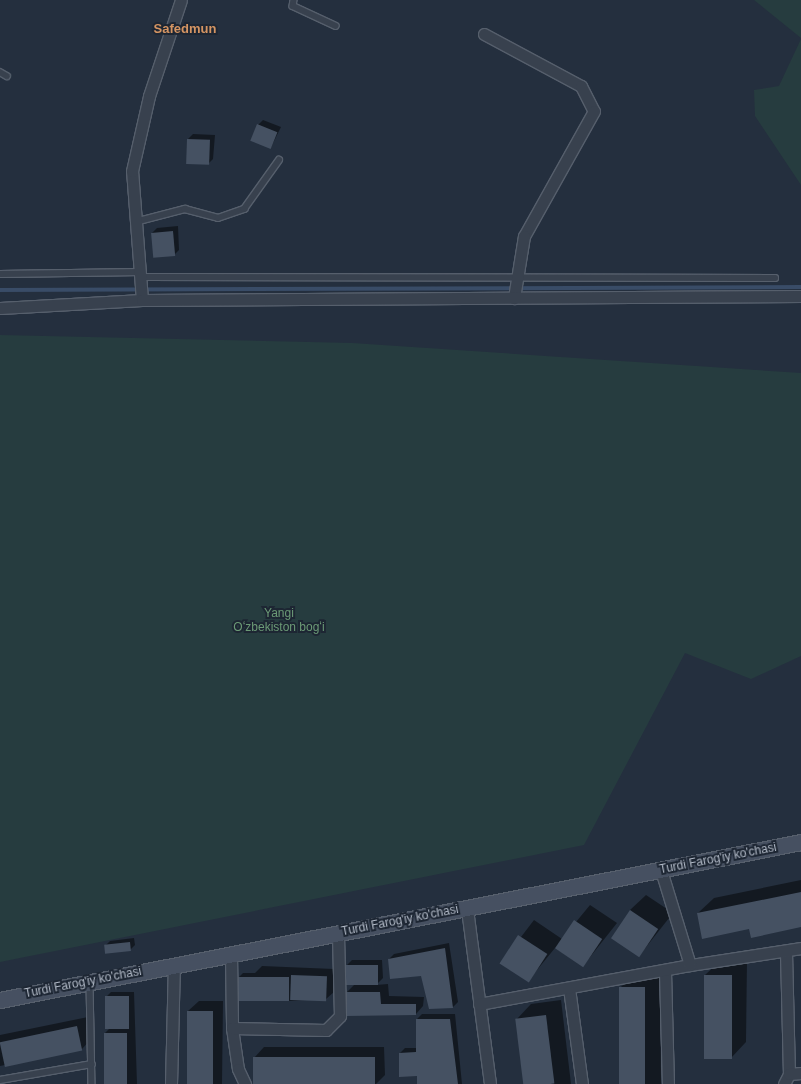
<!DOCTYPE html>
<html>
<head>
<meta charset="utf-8">
<style>
	body { margin:0 }
	#map { position:relative; width:801px; height:1084px; overflow:hidden; background:#242f3e; font-family:Helvetica,sans-serif }
	div>[style] { position:absolute }
	[style*='--x'] { left:calc(var(--x)*1px); top:calc(var(--y)*1px); width:calc(var(--w)*1px); rotate:calc(var(--a)*1deg) }
	.green>* { inset:0; background:#263c3f }
	.shadow>* { inset:0; background:#0007 }
	.stream>* { height:4px; margin:-2px; padding:0 2px; transform-origin:2px; border-radius:2px; background:#394c67 }
	.building>* { inset:0; background:#455162; transform-origin:0 0 }
	.roads { filter:drop-shadow(1px 0 #565f6c) drop-shadow(-1px 0 #565f6c) drop-shadow(0 1px #565f6c) drop-shadow(0 -1px #565f6c) }
	.lane>* { height:5.5px; margin:-2.75px; padding:0 2.75px; transform-origin:2.75px; border-radius:2.75px; background:#38414e }
	.street>* { height:11px; margin:-5.5px; padding:0 5.5px; transform-origin:5.5px; border-radius:5.5px; background:#38414e }
	.secondary>* { height:15px; margin:-7.5px; padding:0 7.5px; transform-origin:7.5px; border-radius:7.5px; background:#465061 }
	span { translate:-50% -50%; white-space:nowrap; text-align:center; line-height:1.15; -webkit-text-stroke:4px #1d2633; paint-order:stroke }
	.park-label { font-size:12px; color:#6b9a76 }
	.street-label { font-size:12px; color:#b4bcc9 }
	.neighbourhood-label { font-size:13px; color:#d59563; font-weight:700 }
</style>
</head>
<body>
<div id="map">
	<div class="green">
		<i style="clip-path:polygon(754px 0,801px 0,801px 38px)"></i>
		<i style="clip-path:polygon(801px 39px,801px 185px,755px 116px,754px 90px,779px 86px)"></i>
		<i style="clip-path:polygon(0 335px,352px 343px,801px 373px,801px 656px,751px 679px,685px 653px,584px 845px,0 962px)"></i>
	</div>
	<div class="shadow">
		<i style="clip-path:polygon(263px 120px,281px 127px,271px 147px,258px 125px)"></i>
		<i style="clip-path:polygon(193px 134px,215px 135px,213px 159px,208px 164px,188px 139px)"></i>
		<i style="clip-path:polygon(178px 226px,179px 250px,174px 255px,152px 233px,157px 228px)"></i>
		<i style="clip-path:polygon(801px 880px,801px 926px,750px 928px,698px 913px,714px 898px)"></i>
		<i style="clip-path:polygon(646px 895px,673px 913px,639px 956px,630px 910px)"></i>
		<i style="clip-path:polygon(590px 905px,617px 923px,583px 966px,555px 948px,528px 981px,501px 963px,534px 920px,562px 939px)"></i>
		<i style="clip-path:polygon(134px 938px,135px 945px,130px 950px,105px 946px,110px 941px)"></i>
		<i style="clip-path:polygon(449px 943px,458px 1002px,453px 1007px,422px 975px,389px 959px,394px 954px)"></i>
		<i style="clip-path:polygon(352px 960px,382px 960px,383px 978px,376px 985px,388px 984px,389px 996px,424px 997px,423px 1006px,416px 1014px,347px 1015px,347px 992px,356px 983px,347px 965px)"></i>
		<i style="clip-path:polygon(721px 960px,747px 960px,746px 1042px,731px 1058px,705px 1058px,705px 975px)"></i>
		<i style="clip-path:polygon(262px 966px,334px 969px,334px 992px,326px 999px,288px 1001px,238px 978px,243px 973px,255px 973px)"></i>
		<i style="clip-path:polygon(635px 973px,660px 973px,661px 1084px,620px 1084px,620px 988px)"></i>
		<i style="clip-path:polygon(111px 992px,134px 992px,137px 1084px,104px 1084px,105px 1033px,109px 1029px,106px 997px)"></i>
		<i style="clip-path:polygon(561px 1000px,571px 1084px,525px 1084px,516px 1020px,531px 1004px)"></i>
		<i style="clip-path:polygon(199px 1001px,223px 1001px,222px 1084px,188px 1084px,188px 1011px)"></i>
		<i style="clip-path:polygon(422px 1014px,455px 1014px,462px 1084px,418px 1084px,418px 1075px,400px 1053px,405px 1048px,417px 1048px,417px 1019px)"></i>
		<i style="clip-path:polygon(88px 1017px,92px 1038px,82px 1049px,0 1066px,0 1035px)"></i>
		<i style="clip-path:polygon(264px 1047px,384px 1047px,385px 1075px,376px 1084px,254px 1084px,254px 1058px)"></i>
	</div>
	<div class="stream">
		<i style="--x:0;--y:290;--w:801;--a:-0.21"></i>
	</div>
	<div class="building">
		<i style="left:257px;top:124px;width:22px;height:18px;rotate:22deg"></i>
		<i style="left:187px;top:139px;width:23px;height:25px;rotate:2deg"></i>
		<i style="left:173px;top:231px;width:25px;height:22px;rotate:85deg"></i>
		<i style="clip-path:polygon(801px 892px,801px 927px,751px 938px,749px 929px,702px 939px,697px 913px)"></i>
		<i style="left:630px;top:910px;width:34px;height:34px;rotate:34deg"></i>
		<i style="left:574px;top:920px;width:34px;height:34px;rotate:34deg"></i>
		<i style="left:518px;top:935px;width:35px;height:34px;rotate:33deg"></i>
		<i style="left:130px;top:942px;width:9px;height:26px;rotate:84deg"></i>
		<i style="clip-path:polygon(445px 948px,453px 1008px,429px 1009px,421px 976px,390px 979px,388px 959px)"></i>
		<i style="left:346px;top:965px;width:32px;height:20px"></i>
		<i style="left:291px;top:975px;width:36px;height:25px;rotate:2deg"></i>
		<i style="left:704px;top:975px;width:28px;height:84px"></i>
		<i style="left:237px;top:977px;width:52px;height:24px"></i>
		<i style="left:619px;top:987px;width:26px;height:97px"></i>
		<i style="clip-path:polygon(346px 992px,380px 992px,381px 1004px,416px 1004px,416px 1015px,346px 1016px)"></i>
		<i style="left:129px;top:996px;width:33px;height:24px;rotate:90deg"></i>
		<i style="left:187px;top:1011px;width:26px;height:73px"></i>
		<i style="left:546px;top:1015px;width:69px;height:31px;rotate:83deg"></i>
		<i style="clip-path:polygon(416px 1019px,450px 1019px,458px 1084px,417px 1084px,417px 1076px,399px 1077px,399px 1053px,416px 1052px)"></i>
		<i style="left:77px;top:1026px;width:25px;height:79px;rotate:78deg"></i>
		<i style="left:104px;top:1033px;width:23px;height:51px"></i>
		<i style="left:253px;top:1057px;width:122px;height:27px"></i>
	</div>
	<div class="roads">
		<div class="lane">
			<i style="--x:294;--y:0;--w:6;--a:99"></i>
			<i style="--x:293;--y:6;--w:47;--a:24.9"></i>
			<i style="--x:0;--y:72;--w:8;--a:30"></i>
			<i style="--x:135;--y:222;--w:52;--a:-14.6"></i>
			<i style="--x:185;--y:209;--w:34;--a:15"></i>
			<i style="--x:218;--y:218;--w:28;--a:-19"></i>
			<i style="--x:244;--y:209;--w:60;--a:-54.5"></i>
			<i style="--x:0;--y:274;--w:141;--a:-0.8"></i>
			<i style="--x:141;--y:277;--w:634;--a:0.09"></i>
			<i style="--x:90;--y:983;--w:101;--a:88.9"></i>
			<i style="--x:0;--y:1080;--w:93;--a:-9.9"></i>
		</div>
		<div class="street">
			<i style="--x:484;--y:34;--w:110;--a:28.2"></i>
			<i style="--x:581;--y:86;--w:28;--a:63"></i>
			<i style="--x:594;--y:111;--w:143;--a:119.2"></i>
			<i style="--x:524;--y:236;--w:63;--a:99.2"></i>
			<i style="--x:142;--y:300;--w:129;--a:-94.4"></i>
			<i style="--x:132;--y:171;--w:77;--a:-77.2"></i>
			<i style="--x:149;--y:96;--w:101;--a:-71.6"></i>
			<i style="--x:0;--y:308;--w:142;--a:-3.2"></i>
			<i style="--x:142;--y:300;--w:659;--a:-0.35"></i>
			<i style="--x:467;--y:909;--w:177;--a:82.5"></i>
			<i style="--x:786;--y:952;--w:122;--a:88.6"></i>
			<i style="--x:231;--y:953;--w:75;--a:89.2"></i>
			<i style="--x:232;--y:1028;--w:41;--a:81.7"></i>
			<i style="--x:238;--y:1069;--w:17;--a:65"></i>
			<i style="--x:690;--y:965;--w:112;--a:-8.7"></i>
			<i style="--x:665;--y:971;--w:113;--a:88.5"></i>
			<i style="--x:569;--y:988;--w:97;--a:82.3"></i>
			<i style="--x:479;--y:1004;--w:215;--a:-10.5"></i>
			<i style="--x:690;--y:965;--w:99;--a:-107"></i>
			<i style="--x:232;--y:1028;--w:94;--a:1.2"></i>
			<i style="--x:326;--y:1030;--w:20;--a:-45"></i>
			<i style="--x:340;--y:1016;--w:83;--a:-91.4"></i>
			<i style="--x:171;--y:1084;--w:120;--a:-88.6"></i>
			<i style="--x:784;--y:1084;--w:11;--a:-63"></i>
			<i style="--x:789;--y:1074;--w:12;--a:-5"></i>
		</div>
		<div class="secondary">
			<i style="--x:0;--y:1000;--w:816;--a:-11.16"></i>
		</div>
	</div>
	<div class="park-label">
		<span style="left:279px;top:621px">Yangi<br>Oʻzbekiston bogʻi</span>
	</div>
	<div class="street-label">
		<span style="left:718px;top:859px;rotate:-11deg">Turdi Farog'iy ko'chasi</span>
		<span style="left:400px;top:921px;rotate:-11deg">Turdi Farog'iy ko'chasi</span>
		<span style="left:83px;top:983px;rotate:-11deg">Turdi Farog'iy ko'chasi</span>
	</div>
	<div class="neighbourhood-label">
		<span style="left:185px;top:29px">Safedmun</span>
	</div>
</div>
</body>
</html>
